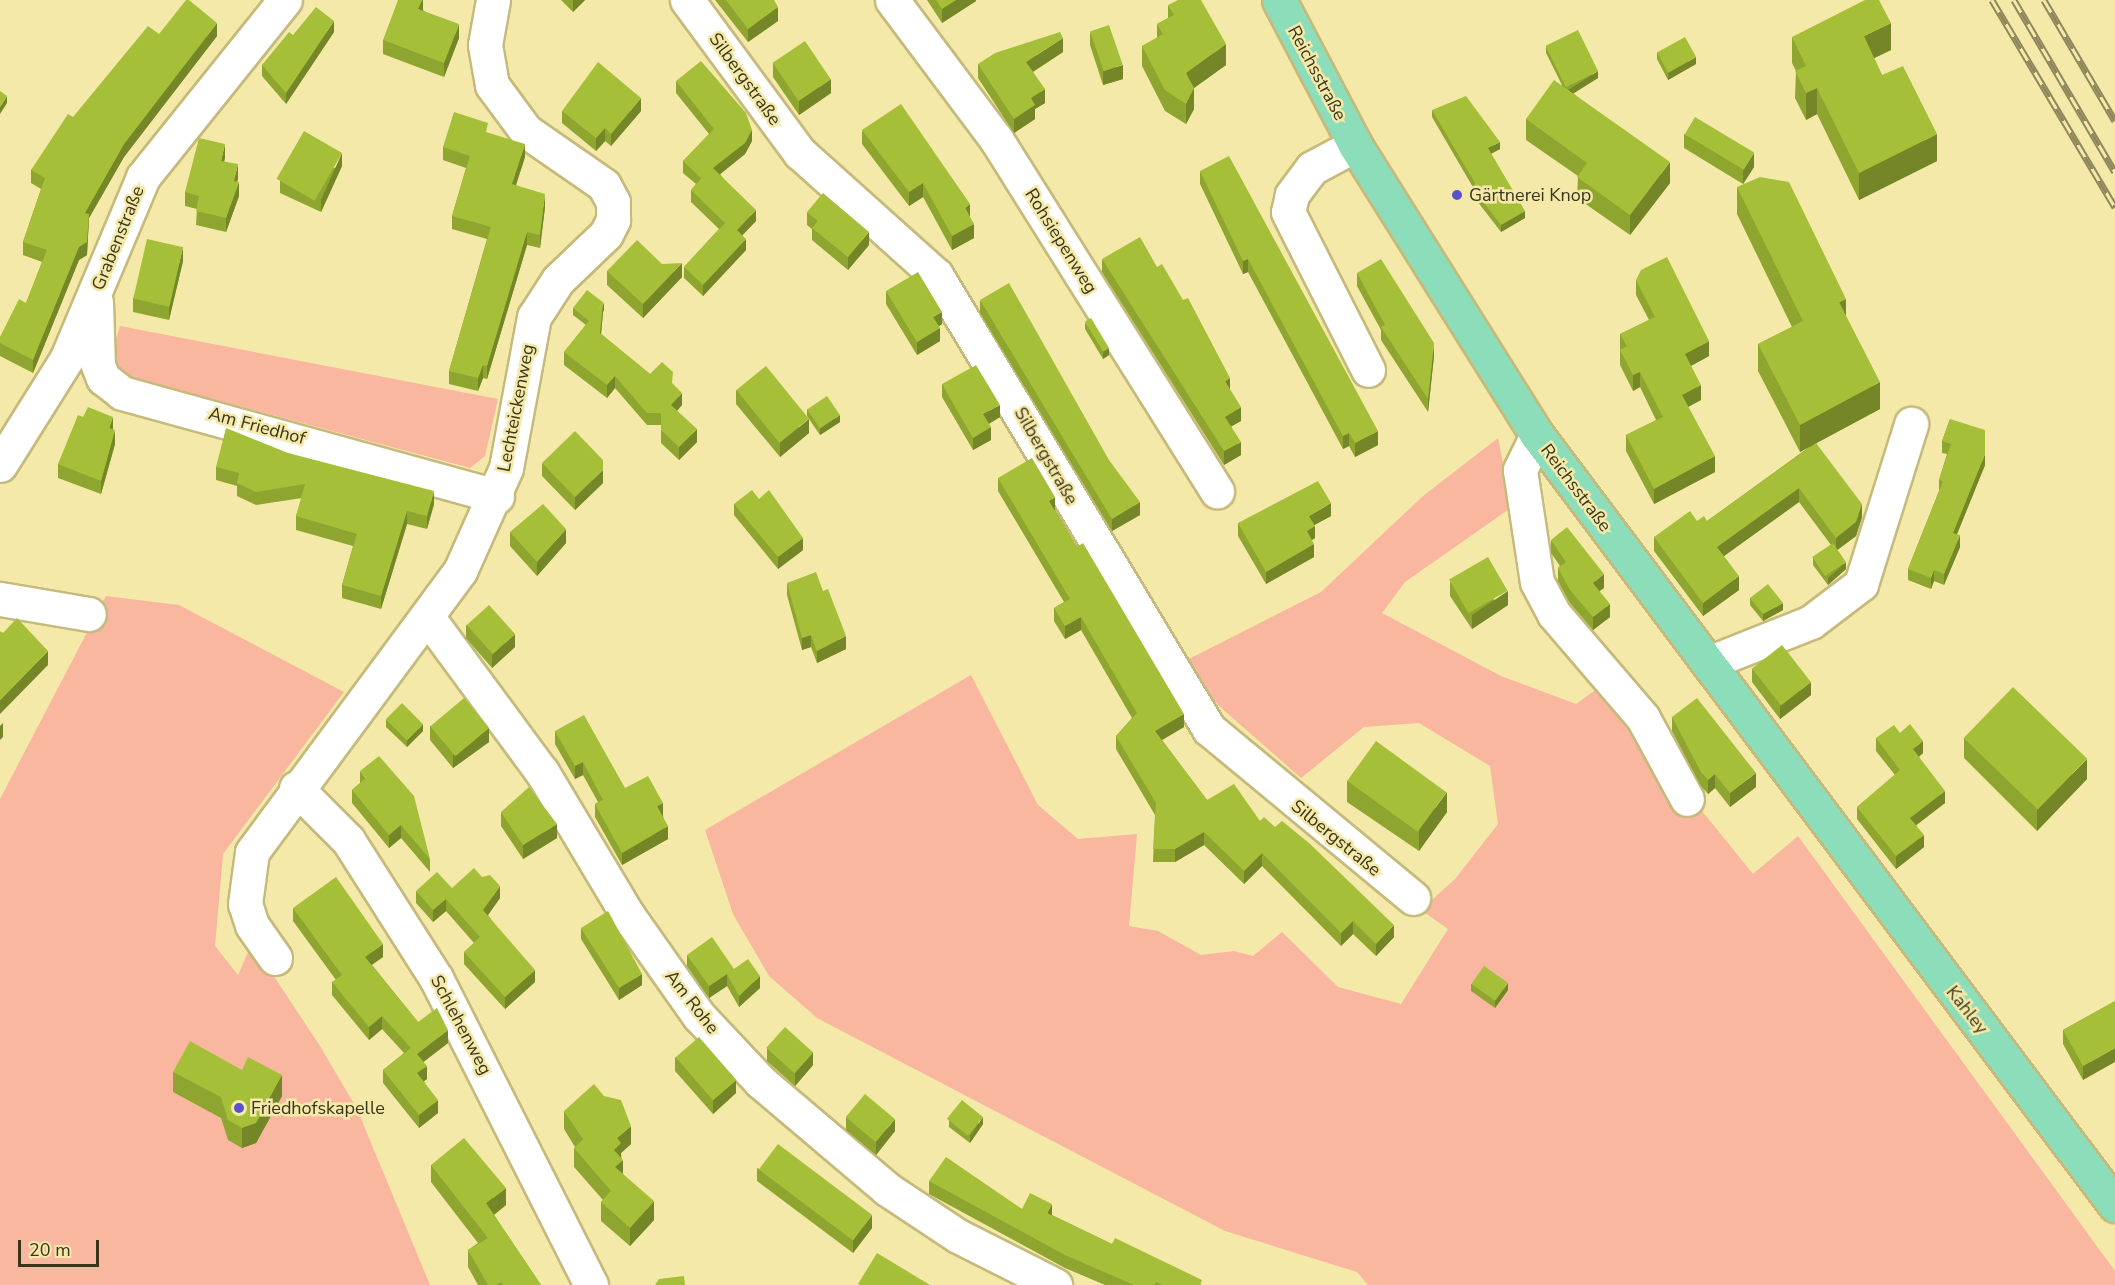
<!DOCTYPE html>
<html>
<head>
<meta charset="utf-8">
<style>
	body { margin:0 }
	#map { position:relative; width:2115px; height:1285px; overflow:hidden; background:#f4e9a8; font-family:"Nunito Sans",sans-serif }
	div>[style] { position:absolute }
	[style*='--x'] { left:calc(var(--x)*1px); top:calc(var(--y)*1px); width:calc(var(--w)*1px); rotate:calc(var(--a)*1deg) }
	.green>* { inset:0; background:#f9b7a0 }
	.roads { filter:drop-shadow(2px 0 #c5ba7b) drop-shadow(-2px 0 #c5ba7b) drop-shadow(0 2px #c5ba7b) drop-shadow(0 -2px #c5ba7b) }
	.minor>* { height:33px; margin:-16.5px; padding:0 16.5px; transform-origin:16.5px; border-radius:16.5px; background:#fff }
	.major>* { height:33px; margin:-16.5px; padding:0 16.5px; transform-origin:16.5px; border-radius:16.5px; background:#8cddb9 }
	.rail>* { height:7px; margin-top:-3.5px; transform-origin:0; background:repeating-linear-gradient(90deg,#f4e9a8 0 14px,#8e875b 0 28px); box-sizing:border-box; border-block:2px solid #8e875b }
	.wall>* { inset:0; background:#8ea530 }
	.shaded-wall>* { inset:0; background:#748627 }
	.building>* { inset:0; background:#a5c038; transform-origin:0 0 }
	.dots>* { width:16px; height:16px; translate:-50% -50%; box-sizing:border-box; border:3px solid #f4e9a8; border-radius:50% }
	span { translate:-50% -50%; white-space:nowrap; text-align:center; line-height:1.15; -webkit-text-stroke:5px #f4e9a8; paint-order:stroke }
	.street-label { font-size:18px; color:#39351b }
	.poi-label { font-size:18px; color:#39351b }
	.left { translate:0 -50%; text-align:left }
	.scale { position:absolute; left:18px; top:1240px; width:81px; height:27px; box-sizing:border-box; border:3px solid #39351b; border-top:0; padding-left:8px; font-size:18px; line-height:21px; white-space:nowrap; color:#39351b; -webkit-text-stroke:4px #f4e9a8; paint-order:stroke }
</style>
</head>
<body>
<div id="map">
	<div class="green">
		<i style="clip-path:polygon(120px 326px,498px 399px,485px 456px,470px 468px,135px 378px,108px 366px)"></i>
		<i style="clip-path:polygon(1498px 438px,1512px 507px,1405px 582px,1382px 613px,1501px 676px,1576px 704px,1601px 686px,1753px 874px,1798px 836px,2115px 1271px,2115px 1285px,1368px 1285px,1357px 1272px,1225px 1231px,817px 1018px,769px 976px,733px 914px,705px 830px,971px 675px,1038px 805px,1078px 839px,1137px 834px,1129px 926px,1158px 931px,1201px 955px,1234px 951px,1253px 956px,1282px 932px,1338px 987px,1401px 1004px,1448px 929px,1421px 910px,1455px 879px,1498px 824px,1490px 766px,1419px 723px,1364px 727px,1301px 778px,1219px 706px,1181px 663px,1321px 592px,1423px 496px)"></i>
		<i style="clip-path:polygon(106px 596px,179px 605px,344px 692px,223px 854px,215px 946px,238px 975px,252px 943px,320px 1046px,357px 1109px,430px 1285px,0 1285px,0 799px)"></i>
	</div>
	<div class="roads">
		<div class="minor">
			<i style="--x:687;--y:0;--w:190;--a:53.6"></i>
			<i style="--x:800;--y:153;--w:183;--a:41.9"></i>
			<i style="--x:936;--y:275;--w:530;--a:58.98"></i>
			<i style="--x:1209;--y:729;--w:265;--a:39.6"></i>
			<i style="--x:892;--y:0;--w:174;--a:53.2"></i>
			<i style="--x:996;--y:139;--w:416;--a:57.9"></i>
			<i style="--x:1355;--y:145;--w:49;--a:151.9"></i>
			<i style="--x:1312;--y:168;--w:34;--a:127"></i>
			<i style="--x:1292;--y:195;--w:17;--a:103"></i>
			<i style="--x:1288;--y:212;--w:177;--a:63.1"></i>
			<i style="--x:96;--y:302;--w:63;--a:88.2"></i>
			<i style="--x:98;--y:365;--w:14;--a:69"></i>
			<i style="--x:103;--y:378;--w:24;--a:38"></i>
			<i style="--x:122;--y:393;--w:389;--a:15.4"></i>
			<i style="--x:1537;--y:435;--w:39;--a:116"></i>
			<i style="--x:1520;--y:470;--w:113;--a:81.4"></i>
			<i style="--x:1537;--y:582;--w:36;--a:62"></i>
			<i style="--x:1554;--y:614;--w:137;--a:49.4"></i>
			<i style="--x:1643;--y:718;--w:92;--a:61.5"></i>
			<i style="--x:0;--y:465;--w:126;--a:-57.9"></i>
			<i style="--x:67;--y:358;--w:196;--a:-67.2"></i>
			<i style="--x:143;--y:177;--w:227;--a:-51.3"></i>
			<i style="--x:0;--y:599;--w:90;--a:9.6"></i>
			<i style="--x:429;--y:619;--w:190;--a:53.6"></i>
			<i style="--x:542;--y:772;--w:165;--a:59.1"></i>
			<i style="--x:627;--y:914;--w:125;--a:54.8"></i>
			<i style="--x:699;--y:1016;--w:91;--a:46.8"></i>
			<i style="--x:761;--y:1082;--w:165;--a:40.3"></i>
			<i style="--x:887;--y:1189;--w:85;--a:33.5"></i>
			<i style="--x:958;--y:1236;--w:109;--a:26.8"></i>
			<i style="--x:1708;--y:663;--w:111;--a:-21.7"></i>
			<i style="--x:1811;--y:622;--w:63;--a:-37.2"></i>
			<i style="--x:1861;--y:584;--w:168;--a:-72.6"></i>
			<i style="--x:296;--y:788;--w:74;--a:45"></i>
			<i style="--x:348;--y:840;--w:164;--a:57.5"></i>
			<i style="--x:436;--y:978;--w:344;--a:63.2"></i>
			<i style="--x:275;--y:958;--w:40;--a:-124.9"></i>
			<i style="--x:252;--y:925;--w:22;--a:-108"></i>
			<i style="--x:245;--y:904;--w:52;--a:-82.3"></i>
			<i style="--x:252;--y:852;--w:350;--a:-53.5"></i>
			<i style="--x:460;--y:571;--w:113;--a:-65.9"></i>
			<i style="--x:506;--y:468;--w:154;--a:-79.5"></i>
			<i style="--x:534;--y:317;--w:44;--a:-57"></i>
			<i style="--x:558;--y:280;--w:66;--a:-43.8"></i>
			<i style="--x:606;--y:234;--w:16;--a:-63"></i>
			<i style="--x:613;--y:220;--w:18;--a:-90"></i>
			<i style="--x:613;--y:202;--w:19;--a:-118"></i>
			<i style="--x:604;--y:185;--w:95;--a:-145.3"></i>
			<i style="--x:526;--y:131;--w:57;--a:-126.5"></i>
			<i style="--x:492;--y:85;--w:41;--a:-99.9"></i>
			<i style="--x:485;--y:45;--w:46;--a:-79.9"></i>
		</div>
		<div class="major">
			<i style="--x:1279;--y:0;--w:164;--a:62.3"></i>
			<i style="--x:1355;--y:145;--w:342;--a:57.9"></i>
			<i style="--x:1537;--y:435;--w:963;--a:53.11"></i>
		</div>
	</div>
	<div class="rail">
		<i style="--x:1992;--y:0;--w:241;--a:59.3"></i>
		<i style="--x:2014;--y:0;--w:199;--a:59.6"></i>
		<i style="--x:2044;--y:0;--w:140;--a:59.6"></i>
	</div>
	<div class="wall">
		<i style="clip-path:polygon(423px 0,423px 10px,459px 38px,444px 77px,383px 54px,383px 40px)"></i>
		<i style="clip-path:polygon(561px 0,585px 0,573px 12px)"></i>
		<i style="clip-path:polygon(715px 0,774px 0,778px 21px,748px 42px)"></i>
		<i style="clip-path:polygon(927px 0,976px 0,976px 1px,942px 23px)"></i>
		<i style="clip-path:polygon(1168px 5px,1226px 65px,1194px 88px,1194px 109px,1186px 124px,1165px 111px,1142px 66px,1142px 46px,1157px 38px,1157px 24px,1168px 18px)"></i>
		<i style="clip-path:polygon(334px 32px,286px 104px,262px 76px,262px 65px,293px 35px)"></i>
		<i style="clip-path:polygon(1090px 32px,1123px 79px,1103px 85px,1090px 45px)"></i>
		<i style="clip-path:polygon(159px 34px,217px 36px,124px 157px,89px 218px,87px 255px,79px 260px,33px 373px,0 356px,0 337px,26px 303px,42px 262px,23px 255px,23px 242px,41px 189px,31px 183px,31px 170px)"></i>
		<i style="clip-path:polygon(1792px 37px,1891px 50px,1874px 58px,1882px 75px,1937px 161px,1859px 200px,1817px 114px,1806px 120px,1795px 98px,1796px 71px,1792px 63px)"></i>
		<i style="clip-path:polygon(1546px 46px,1598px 78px,1573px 93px,1670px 183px,1630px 235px,1577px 198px,1578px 176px,1526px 140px,1526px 119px,1562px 85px,1546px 53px)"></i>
		<i style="clip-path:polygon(1063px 52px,1033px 72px,1045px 103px,1035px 109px,1035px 119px,1014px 133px,978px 78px,978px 64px)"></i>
		<i style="clip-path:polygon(1657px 52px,1696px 64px,1668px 80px,1657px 59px)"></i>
		<i style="clip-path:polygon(773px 63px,831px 93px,799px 115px,773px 77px)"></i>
		<i style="clip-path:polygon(676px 81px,752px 141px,745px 154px,720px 174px,756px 221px,742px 235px,746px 250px,703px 296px,684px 278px,684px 267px,719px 229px,691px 202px,691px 190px,696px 184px,683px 173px,683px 161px,709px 134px,676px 93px)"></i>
		<i style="clip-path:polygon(1432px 110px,1500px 149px,1491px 154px,1525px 218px,1501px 232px,1474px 197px,1474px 189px,1432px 117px)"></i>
		<i style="clip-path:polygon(562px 111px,641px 111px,611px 146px,605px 141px,596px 151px,562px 123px)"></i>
		<i style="clip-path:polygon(862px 130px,970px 218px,974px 238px,952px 250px,923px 197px,909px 206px,862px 144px)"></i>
		<i style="clip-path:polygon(488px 133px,525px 157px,516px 185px,545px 207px,540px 248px,527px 245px,487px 379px,483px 378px,478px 391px,449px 384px,449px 371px,487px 239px,452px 229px,452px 216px,466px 168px,443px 160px,443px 147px)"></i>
		<i style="clip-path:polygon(1684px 134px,1754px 167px,1743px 184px,1684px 148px)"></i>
		<i style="clip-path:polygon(225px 158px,224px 161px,238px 178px,237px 182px,239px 196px,226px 232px,196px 225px,197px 209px,185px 206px,185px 192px)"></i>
		<i style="clip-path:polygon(342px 166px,321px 212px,280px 193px,280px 181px)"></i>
		<i style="clip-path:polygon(1200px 171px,1378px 445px,1355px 457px,1349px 446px,1343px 449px,1248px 272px,1243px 274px,1200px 184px)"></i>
		<i style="clip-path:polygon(1737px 187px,1846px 316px,1880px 409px,1816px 443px,1862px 517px,1856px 536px,1837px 550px,1846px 569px,1828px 585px,1813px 565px,1813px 558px,1831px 545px,1799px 502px,1724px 556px,1739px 590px,1703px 616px,1654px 551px,1654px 537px,1697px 521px,1707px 521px,1812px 445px,1800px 452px,1758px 371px,1758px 344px,1792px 327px,1737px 214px)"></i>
		<i style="clip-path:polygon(807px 212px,869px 245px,848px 270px,812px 240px,812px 229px,807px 225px)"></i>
		<i style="clip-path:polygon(1102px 259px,1230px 389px,1241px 421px,1231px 426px,1241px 455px,1224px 465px,1102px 272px)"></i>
		<i style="clip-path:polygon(183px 261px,169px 320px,133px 312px,133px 298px)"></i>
		<i style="clip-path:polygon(662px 264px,682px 277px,643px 318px,607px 285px,607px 271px)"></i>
		<i style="clip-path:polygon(1357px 273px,1434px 356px,1428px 412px,1381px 340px,1381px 330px,1357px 286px)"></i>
		<i style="clip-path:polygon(1636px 280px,1709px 356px,1691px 366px,1701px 400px,1688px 407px,1715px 472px,1654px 504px,1626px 451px,1626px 435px,1656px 420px,1640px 387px,1633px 391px,1620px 365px,1620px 334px,1649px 320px,1636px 295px)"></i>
		<i style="clip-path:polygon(886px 291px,942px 324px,939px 326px,940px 341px,917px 355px,886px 304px)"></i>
		<i style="clip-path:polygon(980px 300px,1140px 515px,1112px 531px,980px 313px)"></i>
		<i style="clip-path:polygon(573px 308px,604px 310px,603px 312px,601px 334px,650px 374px,673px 384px,682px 405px,677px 411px,697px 442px,679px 460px,661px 443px,661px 425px,647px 425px,615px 388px,607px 398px,564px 365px,564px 352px,586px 325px,573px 315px)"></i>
		<i style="clip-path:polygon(1085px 322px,1109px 355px,1103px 359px,1085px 329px)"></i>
		<i style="clip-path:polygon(942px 384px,1000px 417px,989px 424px,991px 440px,973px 450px,942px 397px)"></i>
		<i style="clip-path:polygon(736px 390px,809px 433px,780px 457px,736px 404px)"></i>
		<i style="clip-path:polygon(807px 409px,840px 422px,820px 435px,807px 416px)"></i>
		<i style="clip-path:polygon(1950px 419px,1985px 465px,1957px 534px,1960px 547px,1944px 585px,1934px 581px,1931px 589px,1908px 580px,1908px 569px,1939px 491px,1939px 480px,1947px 454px,1942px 453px,1942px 441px)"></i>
		<i style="clip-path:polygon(113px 429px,115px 444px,101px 494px,58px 478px,58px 464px)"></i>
		<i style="clip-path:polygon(288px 453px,434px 504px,427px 529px,407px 524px,381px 609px,342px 598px,342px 585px,353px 546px,296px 530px,296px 516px,302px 498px,256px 505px,237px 496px,237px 486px,216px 480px,216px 467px)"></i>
		<i style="clip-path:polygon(542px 463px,603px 483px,575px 510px,542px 476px)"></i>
		<i style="clip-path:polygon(998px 478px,1055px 510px,1184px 727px,1162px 740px,1207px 800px,1260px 821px,1394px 937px,1376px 956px,1353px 934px,1341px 946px,1262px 866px,1244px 884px,1204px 845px,1175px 862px,1153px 862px,1155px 815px,1116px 749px,1116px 736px,1132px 718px,1081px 630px,1065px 639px,1054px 621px,1054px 608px,1064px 602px,998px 491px)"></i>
		<i style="clip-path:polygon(759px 499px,803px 550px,778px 569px,734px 515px,734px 504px)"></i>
		<i style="clip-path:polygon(1331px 516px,1314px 525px,1315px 538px,1312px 540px,1314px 557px,1266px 584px,1238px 536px,1238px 523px)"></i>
		<i style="clip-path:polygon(510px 532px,566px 543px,537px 576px,510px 546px)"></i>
		<i style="clip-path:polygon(1551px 540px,1604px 588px,1599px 591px,1610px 617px,1593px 630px,1570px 603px,1558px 581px,1558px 568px,1560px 566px,1551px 553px)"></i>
		<i style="clip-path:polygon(1450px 582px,1508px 605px,1472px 629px,1450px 596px)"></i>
		<i style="clip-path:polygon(787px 583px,846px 649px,817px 663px,811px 647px,802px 650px,787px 595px)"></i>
		<i style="clip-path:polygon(1750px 598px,1783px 610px,1763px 621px,1750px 605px)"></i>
		<i style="clip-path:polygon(466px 625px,515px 647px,492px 668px,466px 638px)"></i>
		<i style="clip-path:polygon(1752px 669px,1811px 695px,1780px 719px,1752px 682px)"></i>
		<i style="clip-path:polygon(1672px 717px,1756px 787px,1730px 807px,1715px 788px,1708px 794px,1701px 786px,1672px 731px)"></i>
		<i style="clip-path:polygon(386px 720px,423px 731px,407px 747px,386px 727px)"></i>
		<i style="clip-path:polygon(430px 726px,489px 742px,453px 768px,430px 740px)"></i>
		<i style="clip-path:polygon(555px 731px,625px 788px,663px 816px,668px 839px,622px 865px,595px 817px,595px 804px,598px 802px,583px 775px,575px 779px,555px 744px)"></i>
		<i style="clip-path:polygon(1900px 733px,1923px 753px,1919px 757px,1945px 803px,1916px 825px,1924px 847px,1896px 869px,1857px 819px,1857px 807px,1895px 775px,1876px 751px,1876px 738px)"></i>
		<i style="clip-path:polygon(1964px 738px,2087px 779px,2037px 831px,1964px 758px)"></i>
		<i style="clip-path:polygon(360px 771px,430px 859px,430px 872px,401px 838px,389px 848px,352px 803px,352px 790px,360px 783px)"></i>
		<i style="clip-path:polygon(1347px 781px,1447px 812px,1419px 851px,1347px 802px)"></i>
		<i style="clip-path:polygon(501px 812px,557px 838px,523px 859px,501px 826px)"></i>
		<i style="clip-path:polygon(452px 888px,500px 898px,488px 915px,535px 982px,505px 1009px,464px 964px,464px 952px,474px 943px,446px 911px,433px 922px,416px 903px,416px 891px)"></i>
		<i style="clip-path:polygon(293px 908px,383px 957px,372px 965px,418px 1022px,448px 1043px,423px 1062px,427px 1079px,424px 1081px,438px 1113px,419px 1128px,383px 1083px,383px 1070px,404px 1053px,382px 1029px,369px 1040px,332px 995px,332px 982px,336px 980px,293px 921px)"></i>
		<i style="clip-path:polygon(581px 928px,642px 985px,619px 1000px,581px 939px)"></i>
		<i style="clip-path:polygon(687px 955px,734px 969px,760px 988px,739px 1007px,727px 986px,709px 998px,687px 966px)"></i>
		<i style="clip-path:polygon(1471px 984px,1508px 990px,1495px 1008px,1471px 991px)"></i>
		<i style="clip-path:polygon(2115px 1001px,2083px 1080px,2063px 1044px,2063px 1030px)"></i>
		<i style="clip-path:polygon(767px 1048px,813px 1065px,795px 1086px,767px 1061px)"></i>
		<i style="clip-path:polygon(675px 1057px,736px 1093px,713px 1114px,675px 1071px)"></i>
		<i style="clip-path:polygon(173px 1072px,282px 1096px,256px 1143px,242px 1148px,228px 1140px,221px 1118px,173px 1092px)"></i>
		<i style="clip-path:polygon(564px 1111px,631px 1144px,621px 1153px,623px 1174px,654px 1220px,630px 1246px,601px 1221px,601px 1202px,603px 1200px,574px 1167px,574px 1148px,575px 1147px,564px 1129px)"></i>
		<i style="clip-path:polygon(846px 1117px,895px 1131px,876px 1155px,846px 1130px)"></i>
		<i style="clip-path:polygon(949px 1120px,983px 1124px,970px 1143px,949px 1127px)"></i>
		<i style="clip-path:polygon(431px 1165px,506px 1205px,494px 1215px,541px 1285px,478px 1285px,468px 1267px,468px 1250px,478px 1243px,431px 1182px)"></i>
		<i style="clip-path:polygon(757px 1168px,872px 1228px,853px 1253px,757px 1181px)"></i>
		<i style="clip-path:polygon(929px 1181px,1022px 1209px,1052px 1215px,1112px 1244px,1202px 1285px,1105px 1285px,1065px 1268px,929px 1194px)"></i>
	</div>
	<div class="shaded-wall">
		<i style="clip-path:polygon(422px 0,423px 0,423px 11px,418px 9px)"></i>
		<i style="clip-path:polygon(573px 0,585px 0,573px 12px)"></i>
		<i style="clip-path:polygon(956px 0,976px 0,976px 1px,942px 23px,942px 9px)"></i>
		<i style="clip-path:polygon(778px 7px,778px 21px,748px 42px,748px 29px)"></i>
		<i style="clip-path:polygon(334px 21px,334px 32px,286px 104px,286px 93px)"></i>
		<i style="clip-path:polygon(217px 23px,217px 36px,124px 157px,89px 218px,87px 255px,79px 260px,33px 373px,33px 360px,85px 213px,124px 144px)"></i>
		<i style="clip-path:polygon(1891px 23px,1891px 50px,1864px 63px,1864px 36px)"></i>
		<i style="clip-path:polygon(459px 24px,459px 38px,444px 77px,444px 63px)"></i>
		<i style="clip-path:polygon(1063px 38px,1063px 52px,1026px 76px,1026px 62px)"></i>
		<i style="clip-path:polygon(1226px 44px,1226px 65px,1194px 88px,1194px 109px,1186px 124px,1186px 73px)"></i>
		<i style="clip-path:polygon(1696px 57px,1696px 64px,1668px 80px,1668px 73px)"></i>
		<i style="clip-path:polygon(1123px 65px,1123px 79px,1103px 85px,1103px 71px)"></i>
		<i style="clip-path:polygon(1598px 71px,1598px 78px,1568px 97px,1568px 90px)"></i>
		<i style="clip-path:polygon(831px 79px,831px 93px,799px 115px,799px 101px)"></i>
		<i style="clip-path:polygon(1817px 88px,1817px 114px,1806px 120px,1806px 93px)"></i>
		<i style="clip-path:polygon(1045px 89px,1045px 103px,1035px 109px,1035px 119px,1014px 133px,1014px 119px,1031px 98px)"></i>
		<i style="clip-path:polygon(7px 96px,7px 103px,0 114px,0 107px)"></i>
		<i style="clip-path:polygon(641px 98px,641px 111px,611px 146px,611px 134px)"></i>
		<i style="clip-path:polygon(605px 128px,605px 141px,596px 151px,596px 138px)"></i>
		<i style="clip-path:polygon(752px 130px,752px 141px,745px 154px,713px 180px,713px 168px)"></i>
		<i style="clip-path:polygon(1937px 134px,1937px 161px,1859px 200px,1859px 173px)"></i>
		<i style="clip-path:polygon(1500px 142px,1500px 149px,1488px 155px,1488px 148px)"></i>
		<i style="clip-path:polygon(225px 144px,225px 158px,221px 174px,221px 161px)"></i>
		<i style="clip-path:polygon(525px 144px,525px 157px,512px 197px,512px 184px)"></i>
		<i style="clip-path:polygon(342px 153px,342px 166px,321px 212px,321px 200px)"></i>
		<i style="clip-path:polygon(1754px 153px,1754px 167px,1743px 184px,1743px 170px)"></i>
		<i style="clip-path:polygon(1670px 162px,1670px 183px,1630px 235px,1630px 215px)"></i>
		<i style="clip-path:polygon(238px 164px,238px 178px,234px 195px,234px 181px)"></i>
		<i style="clip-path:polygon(239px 182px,239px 196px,226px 232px,226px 218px)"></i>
		<i style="clip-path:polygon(923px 183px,923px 197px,909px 206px,909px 192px)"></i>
		<i style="clip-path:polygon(545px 194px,545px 207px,540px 248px,540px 235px)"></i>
		<i style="clip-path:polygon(970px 204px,970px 218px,965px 208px)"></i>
		<i style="clip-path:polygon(756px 210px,756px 221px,737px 241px,737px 230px)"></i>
		<i style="clip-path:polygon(1525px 211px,1525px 218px,1501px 232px,1501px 225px)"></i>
		<i style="clip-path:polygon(974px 224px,974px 238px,952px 250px,952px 236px)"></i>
		<i style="clip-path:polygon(527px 232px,527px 245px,487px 379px,487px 366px)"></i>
		<i style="clip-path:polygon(869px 232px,869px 245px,848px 270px,848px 257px)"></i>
		<i style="clip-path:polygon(746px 239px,746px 250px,703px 296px,703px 285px)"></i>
		<i style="clip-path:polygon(183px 247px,183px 261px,169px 320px,169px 306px)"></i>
		<i style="clip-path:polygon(1248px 259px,1248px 272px,1243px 274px,1243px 261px)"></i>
		<i style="clip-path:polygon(682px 263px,682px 277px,643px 318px,643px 304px)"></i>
		<i style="clip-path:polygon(1846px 299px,1846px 326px,1839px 302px)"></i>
		<i style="clip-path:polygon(604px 303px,604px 310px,603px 312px,600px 346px,590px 328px)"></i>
		<i style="clip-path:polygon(942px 312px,942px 324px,933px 330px,933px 317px)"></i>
		<i style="clip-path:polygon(940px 328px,940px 341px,917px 355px,917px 342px)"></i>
		<i style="clip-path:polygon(1709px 341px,1709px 356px,1685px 369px,1685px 354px)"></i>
		<i style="clip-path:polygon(1434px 343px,1434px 356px,1428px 412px,1428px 399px)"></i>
		<i style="clip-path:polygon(1109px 348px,1109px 355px,1103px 359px,1103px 352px)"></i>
		<i style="clip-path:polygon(483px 365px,483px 378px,478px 391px,478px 378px)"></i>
		<i style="clip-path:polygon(1640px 372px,1640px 387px,1633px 391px,1633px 375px)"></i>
		<i style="clip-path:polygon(615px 376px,615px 388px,607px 398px,607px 385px)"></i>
		<i style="clip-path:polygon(1230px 378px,1230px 392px,1225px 381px)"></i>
		<i style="clip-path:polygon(1880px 382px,1880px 409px,1800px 452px,1800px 425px)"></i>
		<i style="clip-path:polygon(1701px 385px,1701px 400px,1682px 410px,1682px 395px)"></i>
		<i style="clip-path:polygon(682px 393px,682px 405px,671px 417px,671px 405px)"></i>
		<i style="clip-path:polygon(1000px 405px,1000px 417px,983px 427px,983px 414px)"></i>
		<i style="clip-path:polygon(1241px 407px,1241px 421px,1225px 430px,1225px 417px)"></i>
		<i style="clip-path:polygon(840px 415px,840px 422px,820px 435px,820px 428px)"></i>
		<i style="clip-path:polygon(113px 417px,113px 431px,109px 428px)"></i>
		<i style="clip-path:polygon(809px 419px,809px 433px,780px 457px,780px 443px)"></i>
		<i style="clip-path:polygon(991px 427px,991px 440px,973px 450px,973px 438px)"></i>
		<i style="clip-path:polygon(697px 429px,697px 442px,679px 460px,679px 447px)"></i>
		<i style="clip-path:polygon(115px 430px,115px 444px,101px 494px,101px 481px)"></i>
		<i style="clip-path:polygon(1378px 431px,1378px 445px,1355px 457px,1355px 443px)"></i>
		<i style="clip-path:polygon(1349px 433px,1349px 446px,1343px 449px,1343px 436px)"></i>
		<i style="clip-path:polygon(1241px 442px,1241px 455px,1224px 465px,1224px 451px)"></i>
		<i style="clip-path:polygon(1985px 454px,1985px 465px,1953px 544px,1953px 533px)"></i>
		<i style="clip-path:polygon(1715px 456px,1715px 472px,1654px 504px,1654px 489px)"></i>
		<i style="clip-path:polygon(603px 470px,603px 483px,575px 510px,575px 497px)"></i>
		<i style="clip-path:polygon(1799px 488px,1799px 502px,1717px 561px,1717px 547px)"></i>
		<i style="clip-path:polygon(434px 491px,434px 504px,427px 529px,427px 516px)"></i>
		<i style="clip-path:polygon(1055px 497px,1055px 510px,1049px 514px,1049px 501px)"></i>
		<i style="clip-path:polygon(1140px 502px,1140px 515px,1112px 531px,1112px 519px)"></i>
		<i style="clip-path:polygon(1331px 503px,1331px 516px,1309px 528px,1309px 516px)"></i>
		<i style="clip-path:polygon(1862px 504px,1862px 517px,1856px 536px,1836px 551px,1836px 538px)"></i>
		<i style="clip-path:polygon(407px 511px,407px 524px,381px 609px,381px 596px)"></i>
		<i style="clip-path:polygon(1315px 526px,1315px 538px,1307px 543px,1307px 531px)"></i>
		<i style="clip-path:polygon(566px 529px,566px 543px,537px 576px,537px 562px)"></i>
		<i style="clip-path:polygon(1960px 535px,1960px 547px,1944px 585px,1944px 574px)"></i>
		<i style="clip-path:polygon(803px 538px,803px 550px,778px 569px,778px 557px)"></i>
		<i style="clip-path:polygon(1314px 544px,1314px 557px,1266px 584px,1266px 572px)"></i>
		<i style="clip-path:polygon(1846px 562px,1846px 569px,1828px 585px,1828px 578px)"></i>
		<i style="clip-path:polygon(1934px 570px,1934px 581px,1931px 589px,1931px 578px)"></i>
		<i style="clip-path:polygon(1604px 574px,1604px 588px,1593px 596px,1593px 583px)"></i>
		<i style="clip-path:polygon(1739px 576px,1739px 590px,1703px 616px,1703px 603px)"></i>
		<i style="clip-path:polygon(1508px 591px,1508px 605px,1472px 629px,1472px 615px)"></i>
		<i style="clip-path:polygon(1783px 603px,1783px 610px,1763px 621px,1763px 614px)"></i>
		<i style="clip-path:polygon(1610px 604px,1610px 617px,1593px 630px,1593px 617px)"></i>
		<i style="clip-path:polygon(1081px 617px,1081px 630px,1065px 639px,1065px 626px)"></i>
		<i style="clip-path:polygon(515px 634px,515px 647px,492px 668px,492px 655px)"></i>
		<i style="clip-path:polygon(811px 635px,811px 647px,802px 650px,802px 638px)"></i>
		<i style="clip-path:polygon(846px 636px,846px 649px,817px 663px,817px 651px)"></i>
		<i style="clip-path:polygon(48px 651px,48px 665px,0 714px,0 700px)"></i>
		<i style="clip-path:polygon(1811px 682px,1811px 695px,1780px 719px,1780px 706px)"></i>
		<i style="clip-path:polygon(1184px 714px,1184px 727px,1155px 744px,1155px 731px)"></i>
		<i style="clip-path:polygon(3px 723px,3px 737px,0 740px,0 726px)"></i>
		<i style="clip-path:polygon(423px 724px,423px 731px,407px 747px,407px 740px)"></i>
		<i style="clip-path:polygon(489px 728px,489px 742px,453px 768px,453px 755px)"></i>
		<i style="clip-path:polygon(1923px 741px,1923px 753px,1913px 761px,1913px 749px)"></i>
		<i style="clip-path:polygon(2087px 759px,2087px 779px,2037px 831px,2037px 810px)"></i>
		<i style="clip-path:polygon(583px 762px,583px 775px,575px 779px,575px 766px)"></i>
		<i style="clip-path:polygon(1756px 773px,1756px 787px,1730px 807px,1730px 793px)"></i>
		<i style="clip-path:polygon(1715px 774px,1715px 788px,1708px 794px,1708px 780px)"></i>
		<i style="clip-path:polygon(1945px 791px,1945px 803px,1910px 830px,1910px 818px)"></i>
		<i style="clip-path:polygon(1447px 792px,1447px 812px,1419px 851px,1419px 830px)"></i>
		<i style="clip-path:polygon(663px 803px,663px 816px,657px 819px,657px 806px)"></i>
		<i style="clip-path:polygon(557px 824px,557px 838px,523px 859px,523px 845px)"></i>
		<i style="clip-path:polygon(401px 825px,401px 838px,389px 848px,389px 835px)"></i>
		<i style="clip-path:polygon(668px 826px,668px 839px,622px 865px,622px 853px)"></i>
		<i style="clip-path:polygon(1204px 832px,1204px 845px,1175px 862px,1175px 849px)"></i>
		<i style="clip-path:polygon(1924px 835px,1924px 847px,1896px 869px,1896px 856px)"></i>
		<i style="clip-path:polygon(1262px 853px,1262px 866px,1244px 884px,1244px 871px)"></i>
		<i style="clip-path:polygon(500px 886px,500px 898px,483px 922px,483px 910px)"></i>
		<i style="clip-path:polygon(446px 899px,446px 911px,433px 922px,433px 910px)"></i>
		<i style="clip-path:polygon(1353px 921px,1353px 934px,1341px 946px,1341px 933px)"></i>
		<i style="clip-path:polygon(1394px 925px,1394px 937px,1376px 956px,1376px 944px)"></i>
		<i style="clip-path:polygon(383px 944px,383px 957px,365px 969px,365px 957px)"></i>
		<i style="clip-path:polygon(535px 970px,535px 982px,505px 1009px,505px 997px)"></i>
		<i style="clip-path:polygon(642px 974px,642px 985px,619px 1000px,619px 988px)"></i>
		<i style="clip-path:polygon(727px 974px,727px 986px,709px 998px,709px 986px)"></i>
		<i style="clip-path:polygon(760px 976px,760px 988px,739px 1007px,739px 996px)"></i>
		<i style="clip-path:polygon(1508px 983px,1508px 990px,1495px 1008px,1495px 1001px)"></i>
		<i style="clip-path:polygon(382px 1016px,382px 1029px,369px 1040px,369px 1027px)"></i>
		<i style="clip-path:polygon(448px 1030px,448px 1043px,417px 1067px,417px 1054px)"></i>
		<i style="clip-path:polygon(2115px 1048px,2115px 1062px,2083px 1080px,2083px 1066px)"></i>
		<i style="clip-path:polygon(813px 1052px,813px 1065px,795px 1086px,795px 1073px)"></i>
		<i style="clip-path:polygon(427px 1066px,427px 1079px,417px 1086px,417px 1073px)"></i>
		<i style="clip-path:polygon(282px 1075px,282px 1096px,256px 1143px,242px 1148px,242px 1128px)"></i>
		<i style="clip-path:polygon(736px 1080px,736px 1093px,713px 1114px,713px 1100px)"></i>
		<i style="clip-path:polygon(438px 1100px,438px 1113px,419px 1128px,419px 1115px)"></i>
		<i style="clip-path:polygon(983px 1117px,983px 1124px,970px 1143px,970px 1136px)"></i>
		<i style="clip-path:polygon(895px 1119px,895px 1131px,876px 1155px,876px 1142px)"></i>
		<i style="clip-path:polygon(631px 1126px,631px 1144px,621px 1153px,621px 1161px,614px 1150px,617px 1138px)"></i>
		<i style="clip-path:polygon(623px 1160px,623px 1179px,615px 1167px)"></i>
		<i style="clip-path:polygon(506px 1188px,506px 1205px,486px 1221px,486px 1203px)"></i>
		<i style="clip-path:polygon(654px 1201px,654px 1220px,630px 1246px,630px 1228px)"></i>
		<i style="clip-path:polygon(1052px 1204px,1052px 1217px,1047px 1213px)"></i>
		<i style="clip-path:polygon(872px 1215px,872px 1228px,853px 1253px,853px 1240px)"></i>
	</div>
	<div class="building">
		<i style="clip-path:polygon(186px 0,189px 0,217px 23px,124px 144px,85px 213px,89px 214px,87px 242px,79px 247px,33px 360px,0 343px,0 337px,19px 299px,26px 303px,47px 250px,23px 242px,45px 178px,31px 170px,68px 114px,73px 117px,148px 26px,159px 34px)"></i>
		<i style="clip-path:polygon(398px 0,422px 0,418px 9px,459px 24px,444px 63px,383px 40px)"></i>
		<i style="clip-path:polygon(726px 0,774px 0,778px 7px,748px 29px)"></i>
		<i style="clip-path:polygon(936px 0,956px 0,942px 9px)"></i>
		<i style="clip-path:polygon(1178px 0,1201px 0,1226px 44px,1186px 73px,1194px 88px,1186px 104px,1165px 90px,1142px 46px,1163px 34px,1157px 24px,1174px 15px,1168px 5px)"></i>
		<i style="clip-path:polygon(1865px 0,1879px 0,1891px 23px,1864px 36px,1882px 75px,1903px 66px,1937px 134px,1859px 173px,1817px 88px,1806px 93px,1795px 71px,1806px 66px,1792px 37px)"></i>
		<i style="clip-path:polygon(316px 7px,334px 21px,286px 93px,262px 65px,289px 32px,293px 35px)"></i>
		<i style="left:1109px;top:25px;width:42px;height:20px;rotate:71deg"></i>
		<i style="left:1578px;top:30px;width:46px;height:36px;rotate:64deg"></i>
		<i style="clip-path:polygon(1060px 32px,1063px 38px,1026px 62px,1045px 89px,1031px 98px,1035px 105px,1014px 119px,978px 64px,995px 53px)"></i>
		<i style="left:1685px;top:37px;width:23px;height:32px;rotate:61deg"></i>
		<i style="left:805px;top:41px;width:46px;height:39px;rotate:56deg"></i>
		<i style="clip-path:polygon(701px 61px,746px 113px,752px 130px,745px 143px,713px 168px,756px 210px,737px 230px,746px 239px,703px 285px,684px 267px,725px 223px,691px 190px,705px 174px,701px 178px,683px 161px,714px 129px,676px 81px)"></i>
		<i style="clip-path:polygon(598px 62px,641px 98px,611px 134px,605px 128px,596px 138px,562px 111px)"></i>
		<i style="clip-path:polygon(1554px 80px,1670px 162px,1630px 215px,1577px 177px,1587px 163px,1526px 119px)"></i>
		<i style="clip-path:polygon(0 91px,7px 96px,0 107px)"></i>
		<i style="clip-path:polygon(1466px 96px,1500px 142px,1488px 148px,1525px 211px,1501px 225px,1474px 190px,1475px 183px,1432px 110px)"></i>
		<i style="clip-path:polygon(901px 104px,970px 204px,965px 208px,974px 224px,952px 236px,923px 183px,909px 192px,862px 130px)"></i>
		<i style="clip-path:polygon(454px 112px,488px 123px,486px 132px,525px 144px,512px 184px,545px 194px,540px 235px,527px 232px,487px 366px,483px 365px,478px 378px,449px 371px,491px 227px,452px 216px,470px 156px,443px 147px)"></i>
		<i style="left:1695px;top:117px;width:69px;height:20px;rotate:31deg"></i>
		<i style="left:304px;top:131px;width:44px;height:55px;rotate:30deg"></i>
		<i style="clip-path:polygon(199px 138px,225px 144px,221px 161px,238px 164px,234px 181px,239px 182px,226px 218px,196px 211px,199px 196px,185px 192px)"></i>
		<i style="clip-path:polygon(1229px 156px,1378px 431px,1355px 443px,1349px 433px,1343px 436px,1248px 259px,1243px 261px,1200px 171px)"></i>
		<i style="clip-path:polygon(1760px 177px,1789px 182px,1846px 299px,1839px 302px,1880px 382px,1800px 425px,1758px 344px,1803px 321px,1737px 187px)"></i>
		<i style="clip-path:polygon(823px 193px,869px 232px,848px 257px,812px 228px,818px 221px,807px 212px)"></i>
		<i style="clip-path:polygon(1140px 237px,1157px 267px,1162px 264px,1183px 300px,1188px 298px,1230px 378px,1225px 381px,1241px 407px,1225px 417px,1241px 442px,1224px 451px,1102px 259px)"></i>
		<i style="left:147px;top:239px;width:37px;height:61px;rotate:13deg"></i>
		<i style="clip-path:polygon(637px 240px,662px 264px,682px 263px,643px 304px,607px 271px)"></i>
		<i style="clip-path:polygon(1667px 257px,1709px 341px,1685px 354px,1701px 385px,1682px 395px,1715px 456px,1654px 489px,1626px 435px,1663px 417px,1640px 372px,1633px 375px,1620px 350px,1627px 346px,1620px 334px,1655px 317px,1636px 280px,1641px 270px)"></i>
		<i style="clip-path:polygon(1381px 259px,1434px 343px,1428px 399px,1381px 327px,1385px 325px,1357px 273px)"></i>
		<i style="clip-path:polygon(918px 272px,942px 312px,933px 317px,940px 328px,917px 342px,886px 291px)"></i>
		<i style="clip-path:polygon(1009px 283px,1109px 460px,1140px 502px,1112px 519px,980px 300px)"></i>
		<i style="clip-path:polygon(587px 290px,604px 303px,603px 305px,603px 303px,589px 321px,573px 308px)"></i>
		<i style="clip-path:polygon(603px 303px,600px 333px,650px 374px,662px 362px,673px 372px,672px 383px,682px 393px,671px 405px,697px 429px,679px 447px,661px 430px,661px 413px,647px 413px,615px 376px,607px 385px,564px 352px)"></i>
		<i style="left:1091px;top:318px;width:35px;height:7px;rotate:59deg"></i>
		<i style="clip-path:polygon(976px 365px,1000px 405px,983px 414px,991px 427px,973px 438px,942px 384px)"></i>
		<i style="left:766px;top:366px;width:68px;height:38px;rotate:51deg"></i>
		<i style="left:827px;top:396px;width:23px;height:24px;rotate:56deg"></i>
		<i style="clip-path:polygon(88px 407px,113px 417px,109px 428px,115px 430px,101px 481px,58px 464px,78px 415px,83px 417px)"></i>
		<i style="clip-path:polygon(1950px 419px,1985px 430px,1985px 454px,1953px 533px,1960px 535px,1944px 574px,1934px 570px,1931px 578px,1908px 569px,1943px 481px,1939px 480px,1951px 444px,1942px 441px)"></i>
		<i style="clip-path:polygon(226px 428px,288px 453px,434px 491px,427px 516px,407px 511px,381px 596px,342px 585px,357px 534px,296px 516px,305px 484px,256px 492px,237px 483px,239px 473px,216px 467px)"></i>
		<i style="clip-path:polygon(575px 431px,603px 460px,603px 470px,575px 497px,542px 463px)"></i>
		<i style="clip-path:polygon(1816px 443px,1862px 504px,1856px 522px,1836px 538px,1799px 488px,1717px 547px,1739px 576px,1703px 603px,1654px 537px,1690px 511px,1697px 521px,1704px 516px,1707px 521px)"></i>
		<i style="clip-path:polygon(1032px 458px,1055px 497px,1049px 501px,1077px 547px,1083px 543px,1184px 714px,1155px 731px,1207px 800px,1234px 784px,1260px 821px,1264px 817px,1275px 827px,1282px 821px,1309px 843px,1394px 925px,1376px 944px,1353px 921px,1341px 933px,1262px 853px,1244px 871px,1204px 832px,1175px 849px,1153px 849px,1156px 803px,1116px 736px,1137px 713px,1081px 617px,1065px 626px,1054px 608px,1070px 599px,998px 478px)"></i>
		<i style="clip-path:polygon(1318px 481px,1331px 503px,1309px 516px,1315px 526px,1307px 531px,1314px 544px,1266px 572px,1238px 523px)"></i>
		<i style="clip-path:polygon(752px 490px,759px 499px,769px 490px,803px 538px,778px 557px,734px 504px)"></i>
		<i style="clip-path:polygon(543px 504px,566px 529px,537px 562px,510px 532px)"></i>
		<i style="clip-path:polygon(1567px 527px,1604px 574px,1593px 583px,1610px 604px,1593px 617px,1570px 590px,1558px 568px,1566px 562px,1551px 540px)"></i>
		<i style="left:1833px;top:543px;width:23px;height:25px;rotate:56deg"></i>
		<i style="left:1488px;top:557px;width:39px;height:45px;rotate:60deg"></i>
		<i style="clip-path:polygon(816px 572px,823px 591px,828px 589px,846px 636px,817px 651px,811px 635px,802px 638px,787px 583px)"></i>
		<i style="clip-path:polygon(1768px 584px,1783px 603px,1763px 614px,1750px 598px)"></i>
		<i style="left:489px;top:605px;width:39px;height:30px;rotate:48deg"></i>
		<i style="clip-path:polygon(17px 618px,48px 651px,0 700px,0 631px,3px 633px)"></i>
		<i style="left:1782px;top:645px;width:47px;height:38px;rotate:52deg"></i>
		<i style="left:2013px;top:687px;width:103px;height:71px;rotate:44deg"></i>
		<i style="left:464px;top:698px;width:39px;height:44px;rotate:50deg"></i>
		<i style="clip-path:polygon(1697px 698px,1756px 773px,1730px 793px,1715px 774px,1708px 780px,1701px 772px,1672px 717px)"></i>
		<i style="left:402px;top:703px;width:30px;height:23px;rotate:45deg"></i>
		<i style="clip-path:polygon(584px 715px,625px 788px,648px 776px,663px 803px,657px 806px,668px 826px,622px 853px,595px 804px,603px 800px,583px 762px,575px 766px,555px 731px)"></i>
		<i style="clip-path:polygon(1910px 724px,1923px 741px,1913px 749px,1945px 791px,1910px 818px,1924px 835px,1896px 856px,1857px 807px,1900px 770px,1876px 738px,1894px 725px,1900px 733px)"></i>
		<i style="left:1376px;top:741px;width:87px;height:49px;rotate:36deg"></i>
		<i style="clip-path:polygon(379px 756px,414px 796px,430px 859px,401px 825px,389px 835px,352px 790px,366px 778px,360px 771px)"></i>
		<i style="clip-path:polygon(529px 787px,557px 824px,523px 845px,501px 812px)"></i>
		<i style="clip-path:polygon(474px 868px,482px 877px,490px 875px,500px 886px,483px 910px,535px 970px,505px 997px,464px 952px,480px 937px,446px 899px,433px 910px,416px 891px,437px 872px,452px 888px)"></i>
		<i style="clip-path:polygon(336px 877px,383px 944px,365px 957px,418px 1022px,437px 1008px,448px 1030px,417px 1054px,427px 1066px,417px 1073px,438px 1100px,419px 1115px,383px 1070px,411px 1048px,382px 1016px,369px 1027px,332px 982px,342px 975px,293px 908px)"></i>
		<i style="clip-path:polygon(608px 911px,642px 974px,619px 988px,581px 928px)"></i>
		<i style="clip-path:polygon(712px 937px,734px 969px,748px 959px,760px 976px,739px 996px,727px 974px,709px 986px,687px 955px)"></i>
		<i style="left:1484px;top:966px;width:29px;height:22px;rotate:35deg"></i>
		<i style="clip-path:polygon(2115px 1001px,2115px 1048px,2083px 1066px,2063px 1030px)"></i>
		<i style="left:785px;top:1027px;width:38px;height:28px;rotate:42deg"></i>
		<i style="left:699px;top:1037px;width:57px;height:31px;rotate:49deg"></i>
		<i style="clip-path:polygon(190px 1041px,242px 1070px,248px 1057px,282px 1075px,256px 1123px,242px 1128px,228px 1120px,221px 1097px,173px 1072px)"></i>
		<i style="clip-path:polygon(594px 1084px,604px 1096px,621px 1100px,631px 1126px,617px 1138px,621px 1143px,614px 1150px,623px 1160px,615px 1167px,654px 1201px,630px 1228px,601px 1202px,611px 1191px,574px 1148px,583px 1139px,564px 1111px)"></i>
		<i style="left:865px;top:1094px;width:39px;height:30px;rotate:40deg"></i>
		<i style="left:962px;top:1100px;width:27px;height:24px;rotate:39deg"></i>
		<i style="clip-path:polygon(464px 1138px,506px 1188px,486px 1203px,541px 1285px,503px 1285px,501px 1282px,496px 1285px,488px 1285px,468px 1250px,488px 1238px,431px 1165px)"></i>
		<i style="left:778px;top:1144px;width:118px;height:32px;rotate:37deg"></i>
		<i style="clip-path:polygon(946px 1157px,1022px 1209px,1030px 1193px,1052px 1204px,1047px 1213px,1112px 1244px,1115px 1238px,1202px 1280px,1200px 1285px,1163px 1285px,1156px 1282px,1154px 1285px,1134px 1285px,1065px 1255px,929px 1181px)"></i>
		<i style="clip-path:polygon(877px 1253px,930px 1285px,860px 1285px,858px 1284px)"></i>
		<i style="clip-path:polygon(684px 1276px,685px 1285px,655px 1285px,659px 1279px)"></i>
	</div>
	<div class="dots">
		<i style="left:1457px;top:195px;background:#5953cb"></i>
		<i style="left:239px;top:1108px;background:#5953cb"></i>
	</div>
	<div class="street-label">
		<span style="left:1317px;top:73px;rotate:62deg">Reichsstraße</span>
		<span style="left:745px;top:79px;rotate:54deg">Silbergstraße</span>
		<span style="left:118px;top:238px;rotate:-68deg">Grabenstraße</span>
		<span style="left:1061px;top:241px;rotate:58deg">Rohsiepenweg</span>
		<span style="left:516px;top:408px;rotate:-79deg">Lechteickenweg</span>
		<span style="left:257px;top:426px;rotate:15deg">Am Friedhof</span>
		<span style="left:1046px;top:456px;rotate:60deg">Silbergstraße</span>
		<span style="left:1576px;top:488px;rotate:53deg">Reichsstraße</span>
		<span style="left:1336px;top:838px;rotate:39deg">Silbergstraße</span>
		<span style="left:692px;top:1002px;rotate:52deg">Am Rohe</span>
		<span style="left:1967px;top:1010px;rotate:52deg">Kahley</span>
		<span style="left:461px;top:1025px;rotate:62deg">Schlehenweg</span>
	</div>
	<div class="poi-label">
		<span class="left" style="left:1469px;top:195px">Gärtnerei Knop</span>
		<span class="left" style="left:251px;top:1108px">Friedhofskapelle</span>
	</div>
	<div class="scale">20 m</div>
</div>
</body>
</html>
